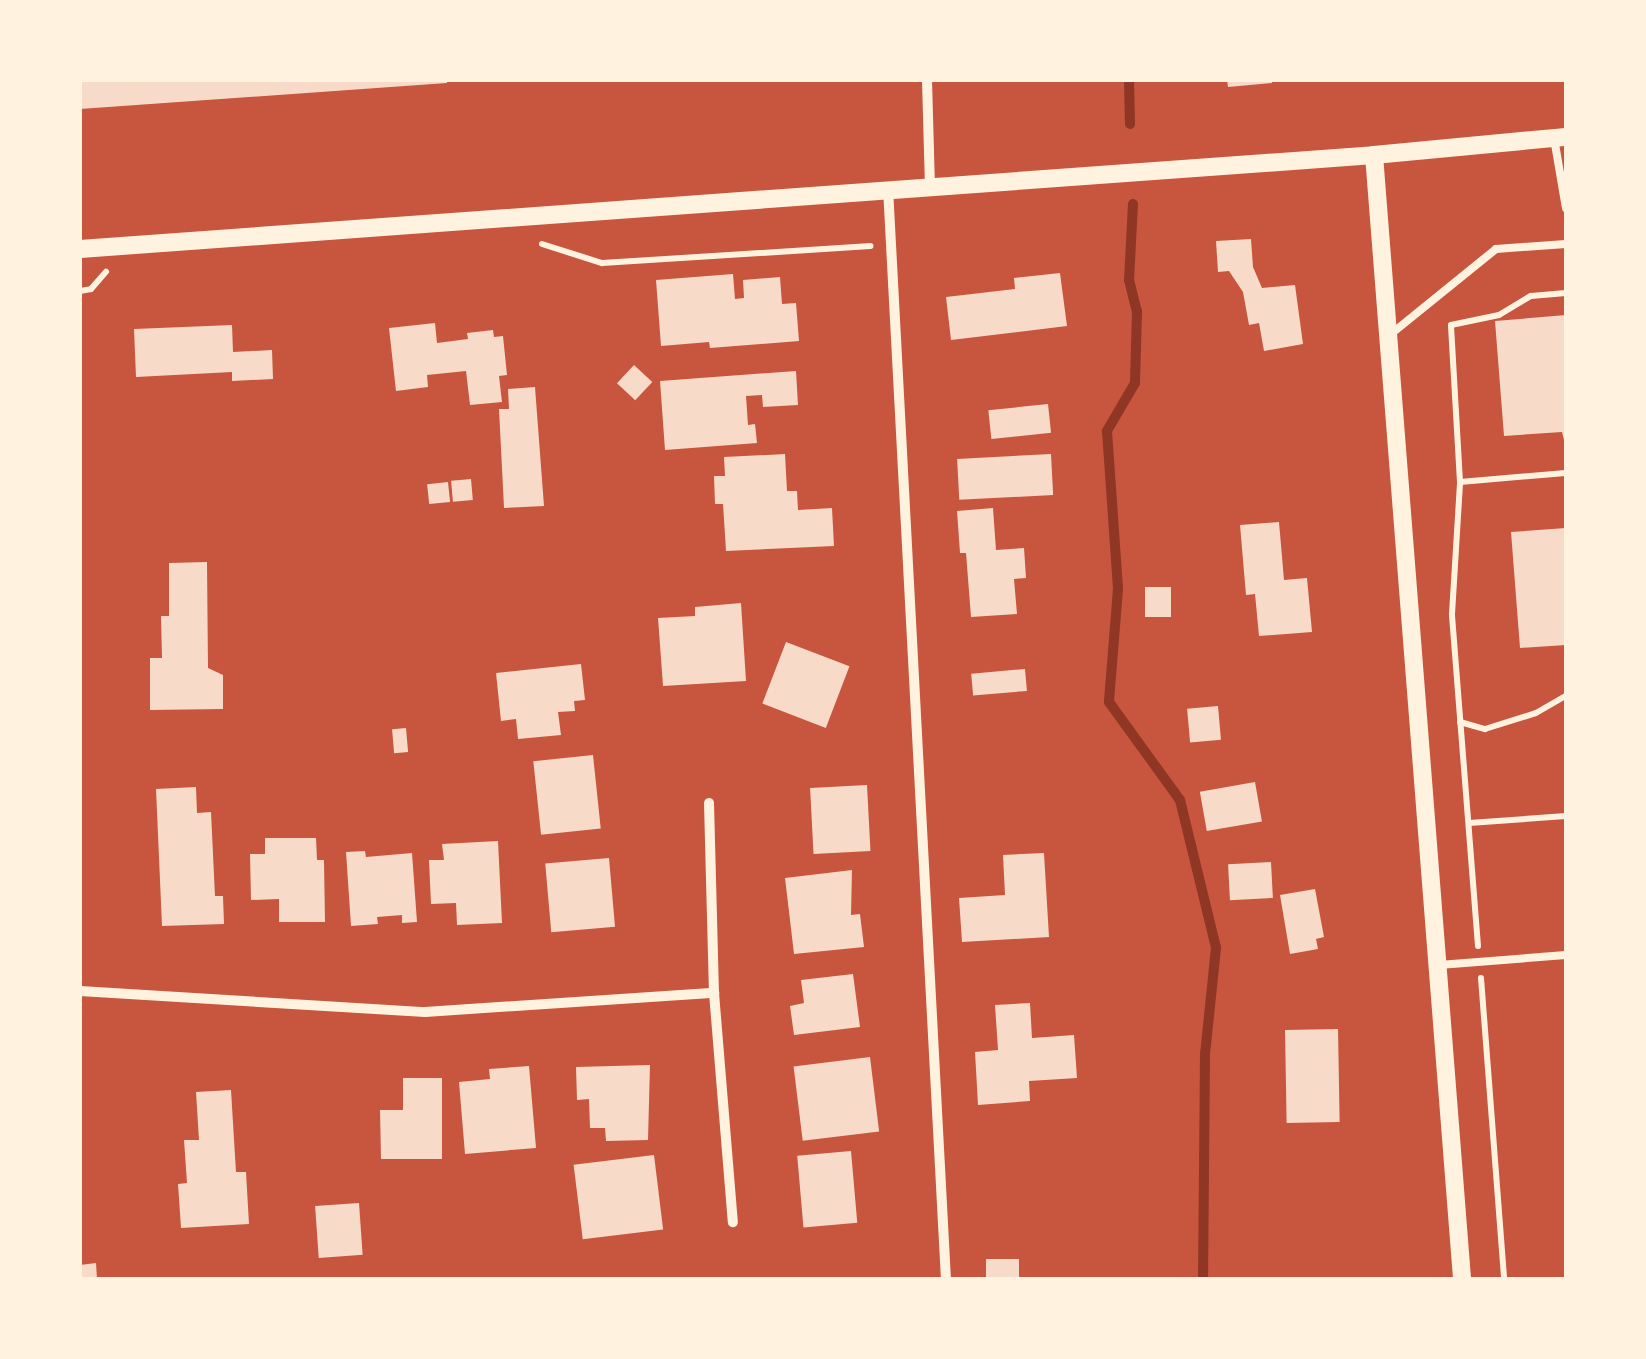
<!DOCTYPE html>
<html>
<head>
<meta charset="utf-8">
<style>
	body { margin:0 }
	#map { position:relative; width:1646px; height:1359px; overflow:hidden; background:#c8553d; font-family:Karla,sans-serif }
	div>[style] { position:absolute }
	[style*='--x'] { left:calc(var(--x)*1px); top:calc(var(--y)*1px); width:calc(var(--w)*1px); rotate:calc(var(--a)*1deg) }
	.stream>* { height:10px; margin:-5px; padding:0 5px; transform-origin:5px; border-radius:5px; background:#8f3625 }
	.building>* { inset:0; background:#f7dbc8; transform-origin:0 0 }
	.path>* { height:6px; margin:-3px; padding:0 3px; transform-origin:3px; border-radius:3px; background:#fff3e0 }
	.service>* { height:8px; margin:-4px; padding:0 4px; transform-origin:4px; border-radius:4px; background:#fff3e0 }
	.minor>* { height:10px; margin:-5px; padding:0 5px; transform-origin:5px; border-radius:5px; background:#fff3e0 }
	.tertiary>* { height:18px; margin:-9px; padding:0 9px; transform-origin:9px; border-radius:9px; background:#fff3e0 }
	span { translate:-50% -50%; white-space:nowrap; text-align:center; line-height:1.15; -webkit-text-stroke:8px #fff3e0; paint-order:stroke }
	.frame { position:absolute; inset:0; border:82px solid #fff3e0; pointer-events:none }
</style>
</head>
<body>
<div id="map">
	<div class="stream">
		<i style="--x:1129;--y:80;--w:44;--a:88.7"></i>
		<i style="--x:1133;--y:204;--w:76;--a:93"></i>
		<i style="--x:1129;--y:280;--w:32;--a:76"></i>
		<i style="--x:1137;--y:311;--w:72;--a:91.6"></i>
		<i style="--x:1135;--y:383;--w:56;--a:120.3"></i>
		<i style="--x:1107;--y:431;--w:158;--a:86"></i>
		<i style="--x:1118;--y:589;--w:113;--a:94.6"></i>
		<i style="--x:1109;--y:702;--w:121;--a:54.1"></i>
		<i style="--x:1180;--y:800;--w:152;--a:76.3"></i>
		<i style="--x:1216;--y:948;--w:107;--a:95.9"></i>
		<i style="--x:1205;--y:1054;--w:225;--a:90.5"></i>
	</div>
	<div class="building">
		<i style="clip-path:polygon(80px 80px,447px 80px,447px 83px,80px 109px)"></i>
		<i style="clip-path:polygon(1227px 80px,1272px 80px,1272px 83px,1228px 87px)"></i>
		<i style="clip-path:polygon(1251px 239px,1253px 267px,1262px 288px,1295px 285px,1303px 344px,1264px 351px,1259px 323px,1249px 325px,1243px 292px,1229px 271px,1218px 272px,1216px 241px)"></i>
		<i style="clip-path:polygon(1060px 273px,1067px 326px,951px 340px,946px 297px,1015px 289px,1014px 278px)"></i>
		<i style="clip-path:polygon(733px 274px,735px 299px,744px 298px,743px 280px,780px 277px,782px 304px,796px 303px,799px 341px,710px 348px,709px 342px,661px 346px,656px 280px)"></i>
		<i style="clip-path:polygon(1566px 315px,1566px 448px,1562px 432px,1504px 436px,1495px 321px)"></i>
		<i style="clip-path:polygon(435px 323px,437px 343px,468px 339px,467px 333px,493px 330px,494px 337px,503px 336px,507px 375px,499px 376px,502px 402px,470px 405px,466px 371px,427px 375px,428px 387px,396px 391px,389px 328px)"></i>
		<i style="clip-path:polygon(232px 325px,233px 352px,272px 350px,273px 379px,232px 381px,232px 372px,136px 377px,134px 329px)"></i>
		<i style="left:634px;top:365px;width:25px;height:25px;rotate:43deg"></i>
		<i style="clip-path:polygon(796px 371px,798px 405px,763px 407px,762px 395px,746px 396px,748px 425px,755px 424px,757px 443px,665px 450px,660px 381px)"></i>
		<i style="clip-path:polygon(535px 387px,544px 506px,504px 508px,499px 409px,509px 409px,508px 389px)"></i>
		<i style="left:1048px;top:404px;width:29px;height:60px;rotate:84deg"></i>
		<i style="clip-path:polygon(785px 454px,787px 491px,797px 491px,798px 510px,832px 508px,834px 546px,726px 551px,723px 504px,715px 504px,714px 476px,725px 476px,724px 457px)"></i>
		<i style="left:1051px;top:454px;width:41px;height:94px;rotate:87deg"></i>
		<i style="left:471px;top:479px;width:21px;height:20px;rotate:85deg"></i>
		<i style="left:448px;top:482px;width:20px;height:21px;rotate:84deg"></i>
		<i style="clip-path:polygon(993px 508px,996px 550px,1024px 548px,1026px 578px,1014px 579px,1017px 614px,971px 617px,966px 553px,960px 553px,957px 511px)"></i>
		<i style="clip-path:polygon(1279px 522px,1284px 580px,1307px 578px,1312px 632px,1259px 636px,1255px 594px,1246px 595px,1240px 525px)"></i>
		<i style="clip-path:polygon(1566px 528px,1566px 645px,1520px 648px,1511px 532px)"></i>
		<i style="clip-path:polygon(207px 562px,208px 668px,223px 675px,223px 709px,150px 710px,150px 658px,162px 658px,161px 616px,169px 616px,169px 563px)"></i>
		<i style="left:1145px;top:587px;width:26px;height:30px"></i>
		<i style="clip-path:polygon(741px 603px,746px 681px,663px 686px,658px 618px,695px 616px,695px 607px)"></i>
		<i style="left:786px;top:642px;width:68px;height:66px;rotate:21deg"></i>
		<i style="clip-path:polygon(581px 664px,585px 700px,574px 701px,575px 711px,558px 712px,561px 735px,518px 739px,516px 719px,501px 721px,496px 673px)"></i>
		<i style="left:1025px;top:669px;width:22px;height:54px;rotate:85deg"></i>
		<i style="left:1218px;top:706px;width:34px;height:31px;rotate:85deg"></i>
		<i style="left:406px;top:728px;width:24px;height:14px;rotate:85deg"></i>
		<i style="left:593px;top:755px;width:74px;height:60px;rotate:84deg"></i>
		<i style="left:1255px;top:782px;width:40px;height:56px;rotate:80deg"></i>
		<i style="left:867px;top:785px;width:66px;height:57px;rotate:87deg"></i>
		<i style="clip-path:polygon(196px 787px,197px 813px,211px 812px,215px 896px,223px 896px,224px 924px,162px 926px,156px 789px)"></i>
		<i style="clip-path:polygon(265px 838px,316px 838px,317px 860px,324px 860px,325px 922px,279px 922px,279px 899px,251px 900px,250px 854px,265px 854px)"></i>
		<i style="clip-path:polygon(498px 841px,502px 923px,457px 925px,456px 903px,431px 904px,429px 860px,444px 860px,442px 844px)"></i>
		<i style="clip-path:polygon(365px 851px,366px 857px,412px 853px,417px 922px,402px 923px,402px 915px,377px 917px,378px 924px,351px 926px,346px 852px)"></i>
		<i style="clip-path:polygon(1044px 853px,1049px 937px,962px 942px,959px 898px,1005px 895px,1003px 855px)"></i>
		<i style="left:609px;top:858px;width:69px;height:64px;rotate:85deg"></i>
		<i style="left:1271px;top:862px;width:36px;height:43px;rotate:87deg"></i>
		<i style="clip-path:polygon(852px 870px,851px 915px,860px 914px,864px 947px,794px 954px,785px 878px)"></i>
		<i style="clip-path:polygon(1315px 889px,1324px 937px,1316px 939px,1318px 949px,1290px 954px,1280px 895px)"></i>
		<i style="clip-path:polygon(853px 974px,860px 1027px,794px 1035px,790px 1006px,804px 1003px,801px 980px)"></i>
		<i style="clip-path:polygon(1030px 1003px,1032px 1038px,1074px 1035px,1077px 1078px,1029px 1081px,1030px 1101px,978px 1105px,975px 1052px,998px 1050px,995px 1005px)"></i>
		<i style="left:1338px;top:1029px;width:93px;height:53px;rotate:89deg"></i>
		<i style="left:870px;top:1057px;width:75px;height:77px;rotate:83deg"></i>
		<i style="clip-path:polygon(650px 1065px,648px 1140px,606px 1141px,605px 1128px,590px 1128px,589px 1099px,577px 1100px,576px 1067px)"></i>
		<i style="clip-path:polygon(529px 1066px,536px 1148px,465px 1154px,459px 1082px,490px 1079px,489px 1069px)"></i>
		<i style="clip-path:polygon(403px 1078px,442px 1078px,442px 1159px,381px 1159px,380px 1110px,403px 1110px)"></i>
		<i style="clip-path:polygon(231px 1090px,236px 1172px,246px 1172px,249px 1224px,181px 1228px,178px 1184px,187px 1183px,184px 1140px,199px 1140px,196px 1092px)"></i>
		<i style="left:851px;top:1151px;width:72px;height:54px;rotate:85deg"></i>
		<i style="left:654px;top:1155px;width:75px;height:81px;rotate:83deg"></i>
		<i style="left:359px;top:1203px;width:52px;height:44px;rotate:86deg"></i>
		<i style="left:986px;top:1259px;width:33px;height:20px"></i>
		<i style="clip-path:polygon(96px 1263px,97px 1279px,80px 1279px,80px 1265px)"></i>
	</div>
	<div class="path">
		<i style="--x:542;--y:244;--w:63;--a:17.6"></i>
		<i style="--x:602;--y:263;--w:269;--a:-3.6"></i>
		<i style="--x:80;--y:291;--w:11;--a:-10"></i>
		<i style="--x:91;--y:289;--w:23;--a:-49"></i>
		<i style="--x:1460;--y:482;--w:106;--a:-4.9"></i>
		<i style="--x:1460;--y:722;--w:26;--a:16"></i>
		<i style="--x:1485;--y:729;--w:53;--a:-17.4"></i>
		<i style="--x:1536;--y:713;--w:34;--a:-30"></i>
		<i style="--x:1469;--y:823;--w:97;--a:-4.1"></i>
		<i style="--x:1478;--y:946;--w:333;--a:-94.5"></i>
		<i style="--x:1452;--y:614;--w:132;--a:-86.5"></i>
		<i style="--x:1460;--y:482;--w:157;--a:-93.3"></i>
		<i style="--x:1451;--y:325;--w:49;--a:-11.8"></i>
		<i style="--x:1499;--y:315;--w:37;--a:-31"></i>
		<i style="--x:1531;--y:296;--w:35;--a:-5"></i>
		<i style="--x:1481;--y:978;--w:302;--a:85.6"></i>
	</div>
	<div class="service">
		<i style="--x:1554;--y:138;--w:71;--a:80.3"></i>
		<i style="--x:1391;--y:334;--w:135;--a:-39"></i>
		<i style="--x:1496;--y:249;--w:70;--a:-4.1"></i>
		<i style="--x:1439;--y:965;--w:127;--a:-4.5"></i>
	</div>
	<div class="minor">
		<i style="--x:927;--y:80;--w:106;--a:88.4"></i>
		<i style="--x:888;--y:188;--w:1093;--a:86.96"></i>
		<i style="--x:709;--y:803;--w:190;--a:88.5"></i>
		<i style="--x:714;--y:993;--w:230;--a:85.3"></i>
		<i style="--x:80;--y:991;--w:346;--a:3.5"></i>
		<i style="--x:425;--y:1012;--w:290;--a:-3.8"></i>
	</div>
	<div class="tertiary">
		<i style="--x:1374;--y:155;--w:1127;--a:85.52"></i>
		<i style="--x:80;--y:249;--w:1297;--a:-4.15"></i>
		<i style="--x:1374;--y:155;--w:193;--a:-5.4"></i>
	</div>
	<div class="frame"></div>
</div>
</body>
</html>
